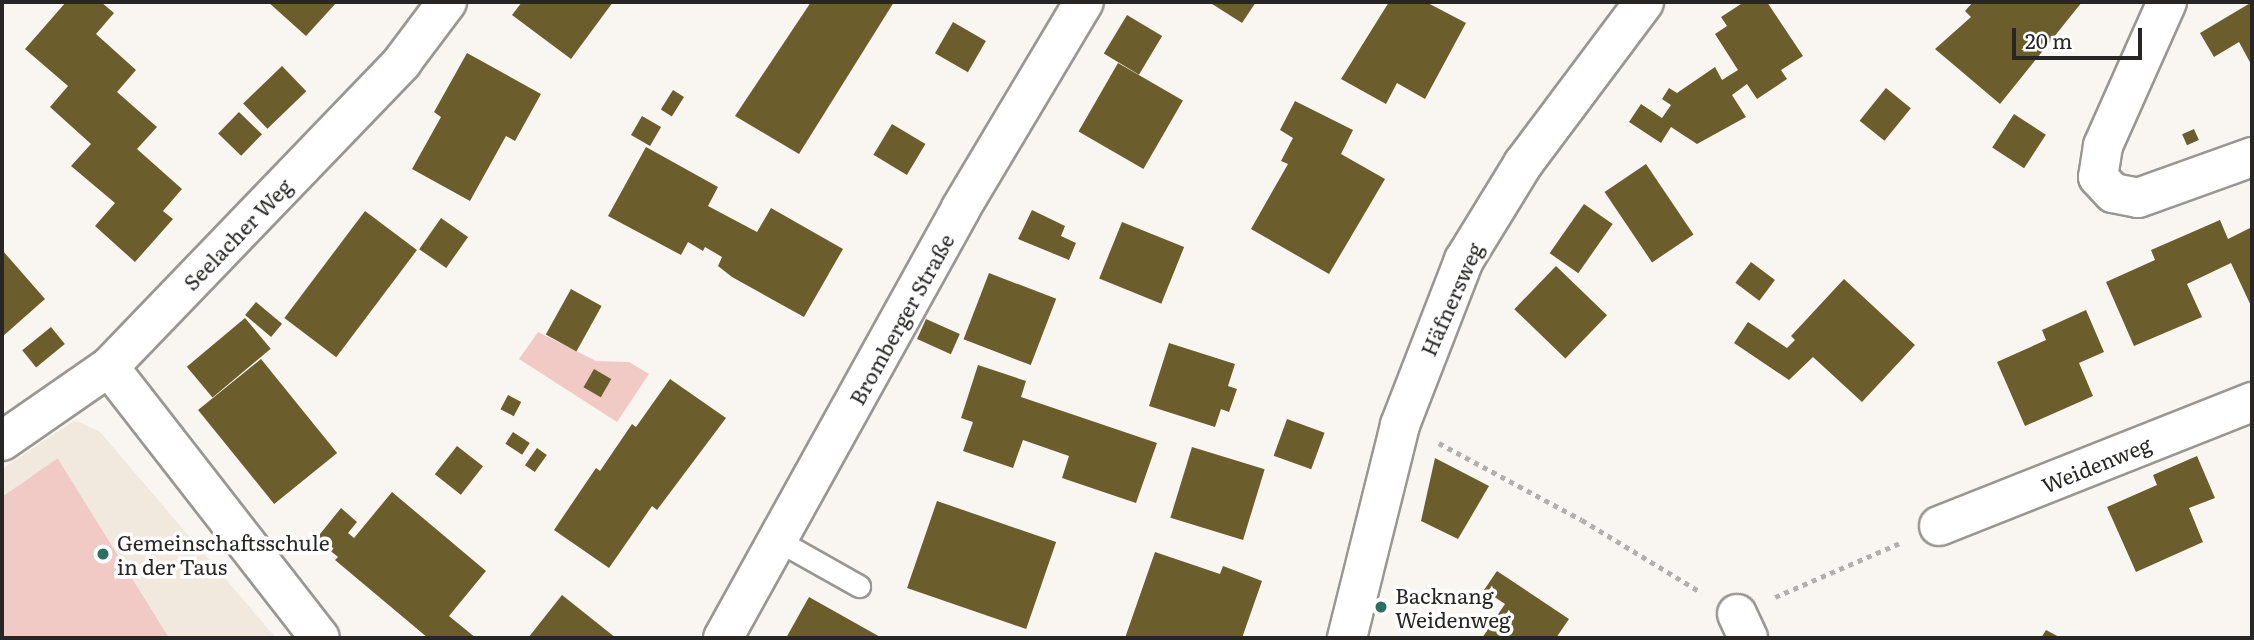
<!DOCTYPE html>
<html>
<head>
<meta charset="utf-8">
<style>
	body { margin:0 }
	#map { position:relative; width:2254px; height:640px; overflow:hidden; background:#f9f6f2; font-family:Literata,serif }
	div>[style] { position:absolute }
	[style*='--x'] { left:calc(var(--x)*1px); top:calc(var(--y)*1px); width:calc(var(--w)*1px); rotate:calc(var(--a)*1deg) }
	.built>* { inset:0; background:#f1e8de }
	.green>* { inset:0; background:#f2cac5 }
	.building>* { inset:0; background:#6c5d2d; transform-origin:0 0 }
	.path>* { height:4.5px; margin-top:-2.25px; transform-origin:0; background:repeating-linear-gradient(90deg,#b2b0ad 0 5px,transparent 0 10px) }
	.roads { filter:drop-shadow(2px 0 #9a9793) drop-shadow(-2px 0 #9a9793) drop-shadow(0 2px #9a9793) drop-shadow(0 -2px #9a9793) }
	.service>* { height:21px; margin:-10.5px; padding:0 10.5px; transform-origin:10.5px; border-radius:10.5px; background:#fff }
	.minor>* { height:38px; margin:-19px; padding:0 19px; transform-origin:19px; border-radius:19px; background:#fff }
	.dots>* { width:19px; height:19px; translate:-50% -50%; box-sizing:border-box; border:4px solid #fff; border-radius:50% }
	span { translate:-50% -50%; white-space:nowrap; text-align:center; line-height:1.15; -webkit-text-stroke:7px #fff; paint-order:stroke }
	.street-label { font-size:21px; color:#272625 }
	.poi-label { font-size:21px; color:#272625 }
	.left { translate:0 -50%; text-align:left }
	.frame { position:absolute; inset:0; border:4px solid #272625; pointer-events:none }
	.scale { position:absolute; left:2012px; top:28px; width:130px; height:32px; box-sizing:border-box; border:4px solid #272625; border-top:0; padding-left:9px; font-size:21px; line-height:24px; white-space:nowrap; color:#272625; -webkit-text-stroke:5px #fff; paint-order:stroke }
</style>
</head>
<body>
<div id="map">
	<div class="built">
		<i style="clip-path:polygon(75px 420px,100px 432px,276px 638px,2px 638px,2px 469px)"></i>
	</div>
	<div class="green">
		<i style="clip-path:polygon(538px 332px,596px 361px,629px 362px,649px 374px,617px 422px,519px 359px)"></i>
		<i style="clip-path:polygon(58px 458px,58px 459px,169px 638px,2px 638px,2px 497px)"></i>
	</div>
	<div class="building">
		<i style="clip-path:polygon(66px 2px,101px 2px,114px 13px,96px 34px,136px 70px,117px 92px,157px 127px,137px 149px,182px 189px,163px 211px,173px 219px,135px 262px,95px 226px,115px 203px,71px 166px,91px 144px,50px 107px,68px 86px,25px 49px)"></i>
		<i style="clip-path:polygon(268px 2px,337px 2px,306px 36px)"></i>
		<i style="clip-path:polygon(522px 2px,613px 2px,571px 59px,512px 15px)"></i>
		<i style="clip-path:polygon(811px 2px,894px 2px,799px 154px,735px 116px)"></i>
		<i style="clip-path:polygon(1209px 2px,1256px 2px,1242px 23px)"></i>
		<i style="clip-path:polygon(1389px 2px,1426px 2px,1466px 23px,1425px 99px,1397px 83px,1386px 104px,1341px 79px)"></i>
		<i style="clip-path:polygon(1744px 2px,1767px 2px,1803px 56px,1781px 70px,1787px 79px,1757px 99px,1747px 84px,1732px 95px,1746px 117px,1697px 144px,1671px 127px,1661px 143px,1629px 122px,1641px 104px,1662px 118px,1671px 105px,1662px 99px,1669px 88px,1677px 93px,1715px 67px,1722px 80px,1738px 70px,1715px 34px,1727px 26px,1721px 17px)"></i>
		<i style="clip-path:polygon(1973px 2px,2082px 2px,2000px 104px,1935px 49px,1971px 17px,1965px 11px)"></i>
		<i style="clip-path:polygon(2252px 2px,2252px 66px,2239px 42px,2214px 57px,2200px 33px)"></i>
		<i style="left:1127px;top:15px;width:41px;height:45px;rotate:31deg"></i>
		<i style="left:953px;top:22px;width:38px;height:36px;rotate:30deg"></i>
		<i style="clip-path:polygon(467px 53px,541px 94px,515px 141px,506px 136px,470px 201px,412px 169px,441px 117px,434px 112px)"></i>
		<i style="left:1118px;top:63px;width:75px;height:79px;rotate:30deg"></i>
		<i style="left:282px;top:66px;width:35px;height:54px;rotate:46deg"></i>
		<i style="left:1886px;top:88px;width:32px;height:42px;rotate:39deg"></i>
		<i style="left:673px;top:90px;width:13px;height:23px;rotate:32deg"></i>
		<i style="clip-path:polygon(1295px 101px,1353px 130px,1341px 154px,1385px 179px,1329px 274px,1251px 229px,1288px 164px,1281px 161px,1293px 138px,1280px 130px)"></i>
		<i style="left:239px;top:112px;width:32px;height:30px;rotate:44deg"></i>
		<i style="left:2014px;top:114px;width:38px;height:40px;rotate:33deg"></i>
		<i style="left:642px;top:116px;width:22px;height:22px;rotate:30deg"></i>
		<i style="left:892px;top:124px;width:39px;height:36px;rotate:31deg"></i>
		<i style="left:2194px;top:129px;width:12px;height:13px;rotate:66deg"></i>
		<i style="clip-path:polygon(646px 147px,718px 187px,708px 206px,757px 232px,771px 208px,843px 249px,804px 317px,732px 277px,718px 266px,722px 257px,705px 247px,703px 251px,688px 242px,681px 255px,608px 216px)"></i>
		<i style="left:1646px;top:164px;width:85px;height:50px;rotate:56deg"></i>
		<i style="left:1584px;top:204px;width:35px;height:60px;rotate:35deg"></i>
		<i style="clip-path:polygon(1032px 210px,1065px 226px,1061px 236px,1076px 243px,1069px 260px,1018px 239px)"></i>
		<i style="left:365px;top:211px;width:65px;height:134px;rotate:37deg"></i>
		<i style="left:441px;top:218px;width:33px;height:38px;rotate:35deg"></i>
		<i style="clip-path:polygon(2220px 220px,2228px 239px,2252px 227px,2252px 308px,2231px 263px,2187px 284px,2202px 317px,2134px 346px,2106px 282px,2155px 260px,2151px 250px)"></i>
		<i style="left:1122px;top:222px;width:67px;height:61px;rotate:22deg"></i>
		<i style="clip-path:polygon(3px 251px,45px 299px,2px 337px,2px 252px)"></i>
		<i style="left:1751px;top:262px;width:30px;height:26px;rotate:37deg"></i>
		<i style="left:1556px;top:266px;width:71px;height:60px;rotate:44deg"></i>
		<i style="left:989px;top:273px;width:72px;height:71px;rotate:21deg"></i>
		<i style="clip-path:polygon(1844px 279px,1915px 345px,1862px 402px,1813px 357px,1789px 380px,1734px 343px,1748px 322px,1787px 348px,1795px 340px,1791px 336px)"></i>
		<i style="left:571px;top:289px;width:35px;height:52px;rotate:29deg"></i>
		<i style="left:256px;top:302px;width:34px;height:17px;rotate:40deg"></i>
		<i style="clip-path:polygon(2086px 310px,2104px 352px,2079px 363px,2093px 396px,2025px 426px,1997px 362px,2046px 340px,2042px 330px)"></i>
		<i style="left:245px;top:318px;width:40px;height:76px;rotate:50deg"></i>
		<i style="left:926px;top:319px;width:37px;height:22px;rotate:24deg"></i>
		<i style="left:51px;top:327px;width:22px;height:37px;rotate:51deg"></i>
		<i style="clip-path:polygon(1169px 343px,1235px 364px,1228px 386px,1237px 389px,1229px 412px,1221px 409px,1215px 427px,1149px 406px)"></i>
		<i style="left:261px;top:359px;width:121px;height:81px;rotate:51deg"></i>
		<i style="clip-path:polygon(978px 365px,1026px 381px,1021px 397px,1157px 443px,1136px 503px,1062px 478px,1069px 456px,1023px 440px,1013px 468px,963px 451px,973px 422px,961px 418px)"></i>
		<i style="left:594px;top:369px;width:20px;height:21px;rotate:30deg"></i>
		<i style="clip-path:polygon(670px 379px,726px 418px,657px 510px,652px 506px,609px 568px,554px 530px,596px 468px,600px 471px,632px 424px,636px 427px)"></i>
		<i style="left:508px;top:395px;width:15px;height:16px;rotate:28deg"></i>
		<i style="left:1287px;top:419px;width:40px;height:39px;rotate:20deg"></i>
		<i style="left:513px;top:432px;width:20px;height:14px;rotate:33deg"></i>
		<i style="left:457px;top:446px;width:33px;height:36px;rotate:38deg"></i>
		<i style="left:1192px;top:447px;width:76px;height:74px;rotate:17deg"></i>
		<i style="left:537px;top:448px;width:12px;height:21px;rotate:35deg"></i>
		<i style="clip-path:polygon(2197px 456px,2215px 498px,2189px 508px,2203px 542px,2136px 572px,2107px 507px,2157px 485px,2153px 475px)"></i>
		<i style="clip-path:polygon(1435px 458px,1489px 486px,1458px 539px,1421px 521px)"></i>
		<i style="clip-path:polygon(392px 492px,486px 571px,449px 616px,476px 638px,428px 638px,335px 560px,338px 557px,316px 539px,341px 508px,357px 522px,348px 533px,354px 538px)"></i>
		<i style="left:937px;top:501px;width:126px;height:92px;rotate:19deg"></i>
		<i style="clip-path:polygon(1155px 552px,1220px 574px,1223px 566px,1262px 581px,1242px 638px,1125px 638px)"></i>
		<i style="clip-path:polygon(1497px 571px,1569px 619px,1556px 638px,1482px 638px,1505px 604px,1484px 590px)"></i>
		<i style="clip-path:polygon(562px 595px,616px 638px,528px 638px)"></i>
		<i style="clip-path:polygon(809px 597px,882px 638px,786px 638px)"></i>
		<i style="clip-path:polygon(2046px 630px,2061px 638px,2041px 638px)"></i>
	</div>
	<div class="path">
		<i style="--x:1439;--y:443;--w:162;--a:28.3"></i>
		<i style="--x:1582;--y:520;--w:140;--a:31.3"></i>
		<i style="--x:1775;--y:597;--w:138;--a:-23.4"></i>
	</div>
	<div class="roads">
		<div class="service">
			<i style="--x:779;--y:541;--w:92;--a:29.4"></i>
		</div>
		<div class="minor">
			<i style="--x:2167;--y:2;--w:158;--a:114"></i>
			<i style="--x:2103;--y:146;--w:31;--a:99"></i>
			<i style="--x:2098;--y:177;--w:22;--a:47"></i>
			<i style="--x:2113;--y:193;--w:25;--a:11"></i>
			<i style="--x:2138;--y:198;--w:121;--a:-19.8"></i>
			<i style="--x:109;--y:367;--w:343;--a:52.1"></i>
			<i style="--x:2;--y:441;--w:130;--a:-34.7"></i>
			<i style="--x:109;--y:367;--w:423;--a:-46.1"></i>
			<i style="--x:402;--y:62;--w:75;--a:-53.1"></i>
			<i style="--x:1939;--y:526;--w:337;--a:-21.6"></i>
			<i style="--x:1737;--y:614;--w:26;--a:65"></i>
			<i style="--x:723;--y:638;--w:491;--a:-61"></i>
			<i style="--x:961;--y:208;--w:240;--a:-59.2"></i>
			<i style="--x:1347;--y:638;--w:219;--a:-76"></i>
			<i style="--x:1400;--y:425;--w:177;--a:-68.8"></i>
			<i style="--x:1464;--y:260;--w:113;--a:-58.4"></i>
			<i style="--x:1523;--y:164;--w:202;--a:-53.2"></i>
		</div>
	</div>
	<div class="dots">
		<i style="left:103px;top:554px;background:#2b6f62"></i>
		<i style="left:1381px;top:607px;background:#2b6f62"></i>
	</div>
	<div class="street-label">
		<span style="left:237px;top:234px;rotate:-46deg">Seelacher Weg</span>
		<span style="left:1451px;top:299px;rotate:-66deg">Häfnersweg</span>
		<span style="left:901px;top:319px;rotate:-61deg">Bromberger Straße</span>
		<span style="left:2096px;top:464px;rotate:-22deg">Weidenweg</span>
	</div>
	<div class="poi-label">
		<span class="left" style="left:117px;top:554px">Gemeinschaftsschule<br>in der Taus</span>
		<span class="left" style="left:1395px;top:607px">Backnang<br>Weidenweg</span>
	</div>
	<div class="frame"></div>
	<div class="scale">20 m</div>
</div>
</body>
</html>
